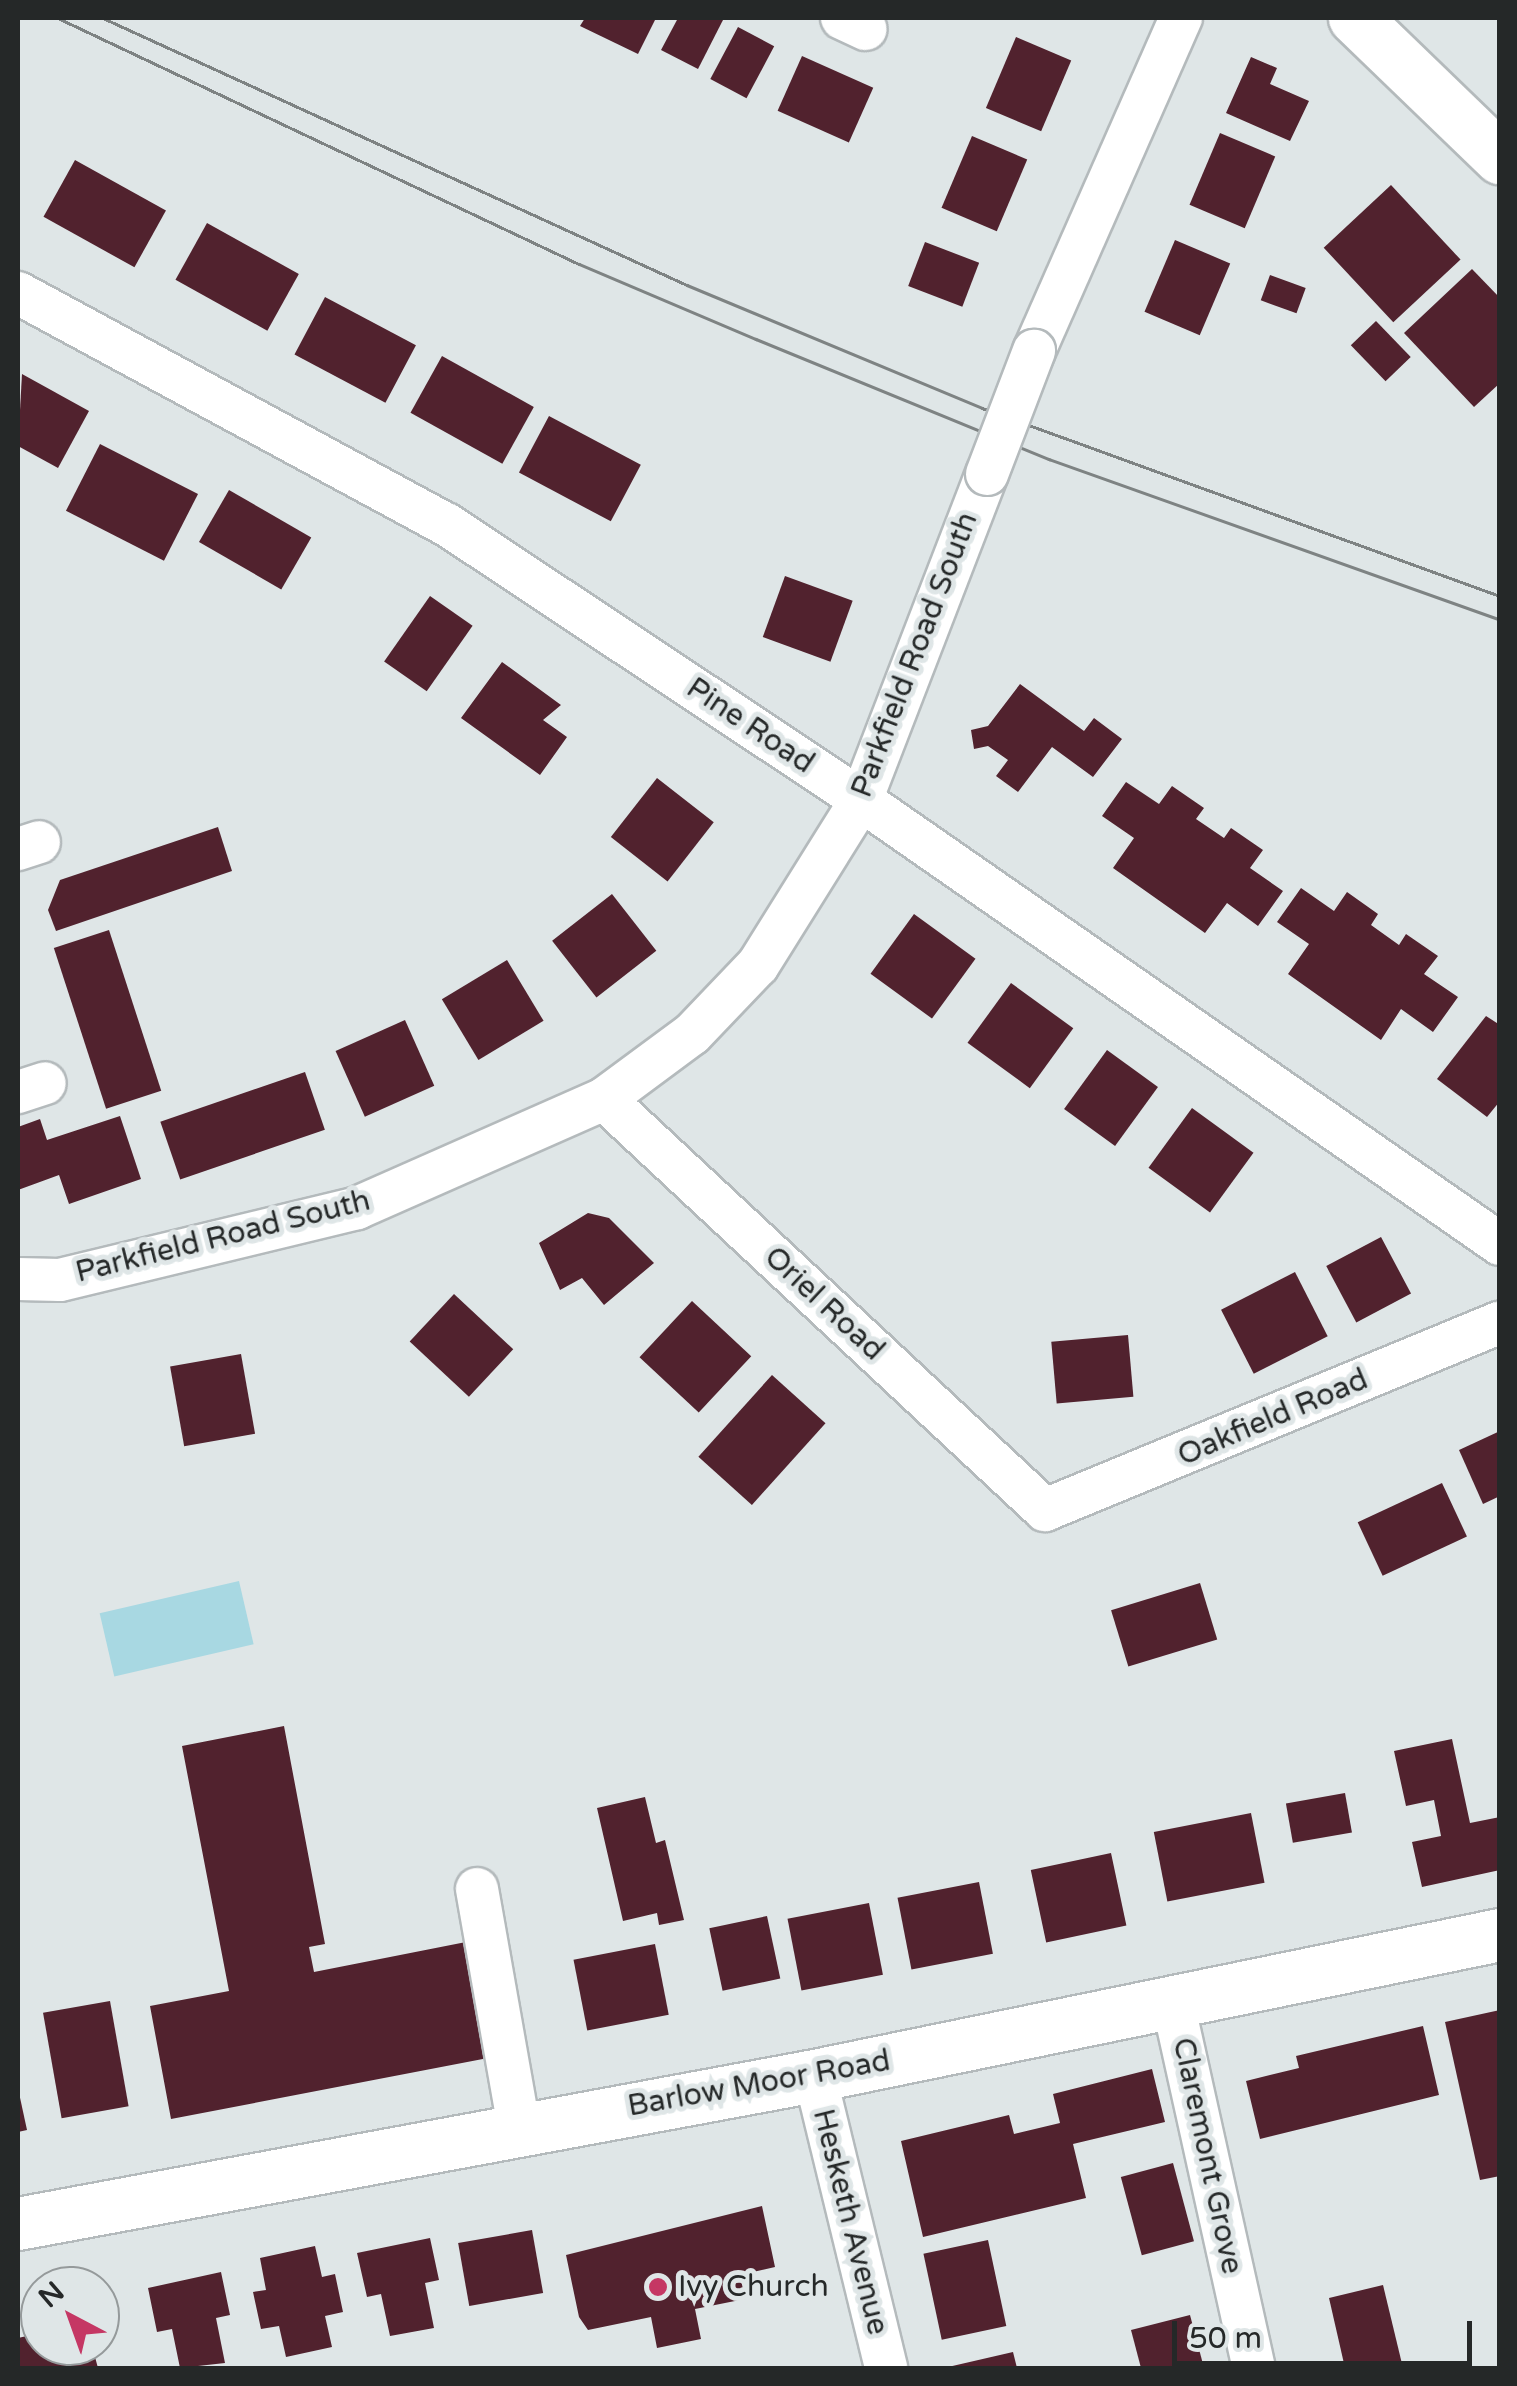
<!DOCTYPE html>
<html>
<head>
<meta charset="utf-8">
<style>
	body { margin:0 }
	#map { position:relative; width:1517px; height:2386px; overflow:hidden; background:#dfe6e7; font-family:"Varela Round",sans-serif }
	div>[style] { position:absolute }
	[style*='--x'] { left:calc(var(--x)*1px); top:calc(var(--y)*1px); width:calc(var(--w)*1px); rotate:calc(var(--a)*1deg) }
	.green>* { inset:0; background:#a8d8e2; transform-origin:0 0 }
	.building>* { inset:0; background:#51222e; transform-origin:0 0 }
	.roads { filter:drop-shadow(2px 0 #b4babc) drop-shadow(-2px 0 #b4babc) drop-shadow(0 2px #b4babc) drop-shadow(0 -2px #b4babc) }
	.minor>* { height:42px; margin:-21px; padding:0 21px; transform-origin:21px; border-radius:21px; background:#fff }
	.major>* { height:52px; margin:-26px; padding:0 26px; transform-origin:26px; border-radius:26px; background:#fff }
	.tram>* { height:2.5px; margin:-1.25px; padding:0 1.25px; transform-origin:1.25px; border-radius:1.25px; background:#7e8383 }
	.bridges { filter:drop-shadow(2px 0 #b4babc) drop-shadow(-2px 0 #b4babc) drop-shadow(0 2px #b4babc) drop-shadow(0 -2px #b4babc) }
	.minor-bridge>* { height:42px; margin:-21px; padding:0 21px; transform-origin:21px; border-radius:21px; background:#fff }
	.dots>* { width:28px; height:28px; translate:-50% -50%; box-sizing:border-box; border:5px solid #dfe6e7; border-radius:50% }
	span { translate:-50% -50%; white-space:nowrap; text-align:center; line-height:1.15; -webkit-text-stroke:10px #dfe6e7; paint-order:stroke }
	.street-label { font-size:30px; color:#252828 }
	.poi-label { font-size:30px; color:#252828 }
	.left { translate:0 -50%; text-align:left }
	.frame { position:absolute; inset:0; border:20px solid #252828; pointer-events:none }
	.north { position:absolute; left:20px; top:2266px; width:100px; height:100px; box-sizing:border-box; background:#dfe6e7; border:2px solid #959a9b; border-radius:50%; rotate:319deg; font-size:28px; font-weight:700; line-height:40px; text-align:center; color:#252828 }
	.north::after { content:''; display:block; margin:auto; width:35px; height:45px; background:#c53764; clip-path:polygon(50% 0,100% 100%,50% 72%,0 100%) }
	.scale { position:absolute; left:1172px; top:2321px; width:300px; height:45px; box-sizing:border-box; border:5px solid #252828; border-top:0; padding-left:12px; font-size:30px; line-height:35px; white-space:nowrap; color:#252828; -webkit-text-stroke:8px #dfe6e7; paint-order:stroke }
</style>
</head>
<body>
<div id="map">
	<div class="green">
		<i style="left:239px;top:1581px;width:65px;height:143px;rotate:77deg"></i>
	</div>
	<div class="building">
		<i style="clip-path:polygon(585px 18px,649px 18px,655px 20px,638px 54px,580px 26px)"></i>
		<i style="clip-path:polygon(678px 18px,724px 18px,698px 69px,661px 50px)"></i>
		<i style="left:738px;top:27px;width:41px;height:59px;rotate:28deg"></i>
		<i style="left:1016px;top:37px;width:60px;height:77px;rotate:23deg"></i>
		<i style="left:802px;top:56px;width:78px;height:60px;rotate:24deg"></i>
		<i style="clip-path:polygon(1251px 57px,1277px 68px,1270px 84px,1309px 101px,1290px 141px,1226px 113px)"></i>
		<i style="left:1220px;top:133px;width:60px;height:78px;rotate:23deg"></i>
		<i style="left:972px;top:136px;width:60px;height:78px;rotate:23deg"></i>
		<i style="left:75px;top:160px;width:104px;height:65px;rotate:29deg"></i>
		<i style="left:1391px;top:185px;width:102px;height:92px;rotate:47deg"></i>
		<i style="left:207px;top:223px;width:105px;height:65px;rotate:29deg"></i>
		<i style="left:1175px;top:240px;width:60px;height:78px;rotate:23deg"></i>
		<i style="left:925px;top:242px;width:58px;height:47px;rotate:21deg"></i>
		<i style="clip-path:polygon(1472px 269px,1500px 298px,1500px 383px,1474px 407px,1404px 333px)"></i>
		<i style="left:1270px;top:275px;width:38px;height:27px;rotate:20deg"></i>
		<i style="left:325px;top:297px;width:103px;height:65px;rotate:28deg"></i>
		<i style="left:1376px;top:321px;width:50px;height:35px;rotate:46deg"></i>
		<i style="left:442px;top:356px;width:105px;height:65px;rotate:29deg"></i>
		<i style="clip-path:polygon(22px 374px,89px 411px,58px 468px,18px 446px)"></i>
		<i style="left:549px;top:416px;width:104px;height:64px;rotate:28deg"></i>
		<i style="left:100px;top:444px;width:110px;height:75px;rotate:27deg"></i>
		<i style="left:229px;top:490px;width:95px;height:60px;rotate:30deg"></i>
		<i style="left:785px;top:576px;width:72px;height:65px;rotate:20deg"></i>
		<i style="left:430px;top:596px;width:52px;height:80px;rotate:35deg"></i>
		<i style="clip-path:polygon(502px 662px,561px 705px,543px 720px,567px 737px,540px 775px,461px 718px)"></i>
		<i style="clip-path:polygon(1020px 684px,1084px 731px,1094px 718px,1122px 739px,1093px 777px,1052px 747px,1018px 792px,996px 776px,1008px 760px,988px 746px,974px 749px,971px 730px,988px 726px)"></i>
		<i style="left:657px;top:778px;width:72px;height:75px;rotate:38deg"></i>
		<i style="clip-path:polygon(1126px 782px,1159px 804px,1172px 786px,1204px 808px,1196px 819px,1224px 838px,1231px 828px,1263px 850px,1250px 868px,1283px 891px,1258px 926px,1227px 903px,1205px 933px,1113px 868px,1134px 838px,1102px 816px)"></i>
		<i style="clip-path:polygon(218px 827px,232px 871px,56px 931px,48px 910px,60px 880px)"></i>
		<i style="clip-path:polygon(1301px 888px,1334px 911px,1347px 892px,1378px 914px,1371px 925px,1399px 945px,1406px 934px,1438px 956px,1424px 974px,1458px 997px,1433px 1032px,1401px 1009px,1381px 1040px,1288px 974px,1309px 944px,1277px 922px)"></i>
		<i style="left:612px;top:894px;width:72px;height:76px;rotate:52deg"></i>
		<i style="left:914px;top:914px;width:76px;height:74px;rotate:36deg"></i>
		<i style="left:109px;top:930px;width:169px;height:58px;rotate:72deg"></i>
		<i style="left:507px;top:960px;width:71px;height:76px;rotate:59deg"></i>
		<i style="left:1011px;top:983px;width:77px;height:74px;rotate:36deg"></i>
		<i style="clip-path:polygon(1486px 1016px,1500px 1025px,1500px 1101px,1487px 1117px,1437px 1079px)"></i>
		<i style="left:405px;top:1020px;width:72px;height:76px;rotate:66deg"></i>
		<i style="left:1107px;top:1050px;width:63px;height:73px;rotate:36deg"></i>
		<i style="left:305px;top:1072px;width:61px;height:153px;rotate:71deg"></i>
		<i style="left:1192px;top:1108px;width:76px;height:74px;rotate:36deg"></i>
		<i style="clip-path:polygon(120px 1116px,141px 1179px,69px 1204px,59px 1175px,18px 1190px,18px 1127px,40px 1119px,47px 1140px)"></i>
		<i style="clip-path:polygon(588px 1213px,609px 1218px,654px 1263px,604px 1305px,582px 1278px,560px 1290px,539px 1243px)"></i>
		<i style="left:1381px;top:1237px;width:64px;height:62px;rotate:62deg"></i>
		<i style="left:1295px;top:1272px;width:72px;height:83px;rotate:63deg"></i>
		<i style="left:454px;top:1294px;width:81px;height:65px;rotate:43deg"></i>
		<i style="left:692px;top:1301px;width:81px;height:77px;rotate:43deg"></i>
		<i style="left:1128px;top:1335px;width:62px;height:77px;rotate:85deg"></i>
		<i style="left:241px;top:1354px;width:81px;height:72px;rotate:80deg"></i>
		<i style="left:772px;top:1375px;width:72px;height:110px;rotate:42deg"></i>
		<i style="clip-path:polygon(1500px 1431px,1500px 1496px,1483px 1504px,1459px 1450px)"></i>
		<i style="left:1442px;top:1483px;width:59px;height:93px;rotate:65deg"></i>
		<i style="left:1200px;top:1583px;width:59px;height:93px;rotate:73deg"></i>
		<i style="clip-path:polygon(284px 1726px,325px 1944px,309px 1947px,314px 1972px,466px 1942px,488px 2058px,171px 2119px,150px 2006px,229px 1991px,182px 1746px)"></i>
		<i style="clip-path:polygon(1452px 1739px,1470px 1823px,1500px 1817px,1500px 1870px,1422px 1887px,1412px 1842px,1441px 1836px,1434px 1800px,1406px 1806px,1394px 1751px)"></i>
		<i style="left:1345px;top:1793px;width:40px;height:60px;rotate:80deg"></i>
		<i style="clip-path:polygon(645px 1797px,656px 1843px,665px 1840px,684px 1920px,659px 1925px,657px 1913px,623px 1921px,597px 1808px)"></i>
		<i style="left:1251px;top:1813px;width:71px;height:99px;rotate:79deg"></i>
		<i style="left:1111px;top:1853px;width:74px;height:82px;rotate:78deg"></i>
		<i style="left:979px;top:1882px;width:73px;height:83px;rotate:79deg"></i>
		<i style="left:869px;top:1903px;width:73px;height:83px;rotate:79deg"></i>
		<i style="left:767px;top:1916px;width:64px;height:59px;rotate:78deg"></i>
		<i style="left:655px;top:1944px;width:72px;height:83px;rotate:79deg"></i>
		<i style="left:110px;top:2001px;width:107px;height:68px;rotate:80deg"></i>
		<i style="clip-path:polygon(1500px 2010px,1500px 2176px,1480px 2180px,1445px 2022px)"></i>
		<i style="clip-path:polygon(1423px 2026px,1439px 2095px,1260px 2139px,1246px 2081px,1299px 2068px,1296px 2056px)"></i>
		<i style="clip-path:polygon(1152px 2069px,1165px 2122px,1073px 2144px,1086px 2198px,923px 2237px,901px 2141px,1009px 2115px,1014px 2134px,1060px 2123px,1053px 2094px)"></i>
		<i style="clip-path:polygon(19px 2093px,27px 2130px,18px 2132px,18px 2094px)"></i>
		<i style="left:1173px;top:2163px;width:81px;height:54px;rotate:75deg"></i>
		<i style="clip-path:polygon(762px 2206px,775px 2267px,740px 2275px,745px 2299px,695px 2309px,701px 2339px,657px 2348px,651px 2317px,588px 2330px,579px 2317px,566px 2255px)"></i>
		<i style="left:532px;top:2230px;width:64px;height:75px;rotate:80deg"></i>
		<i style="clip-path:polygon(430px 2238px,439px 2280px,425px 2283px,434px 2328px,390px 2336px,381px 2294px,367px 2297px,357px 2253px)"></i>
		<i style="left:988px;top:2240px;width:88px;height:66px;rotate:78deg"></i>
		<i style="clip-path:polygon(315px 2246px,322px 2277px,335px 2274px,343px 2312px,325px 2316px,332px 2347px,286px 2357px,279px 2326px,261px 2329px,253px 2292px,266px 2290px,260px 2258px)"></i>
		<i style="clip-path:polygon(221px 2272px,230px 2315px,216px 2318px,225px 2363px,180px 2368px,172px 2329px,157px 2332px,148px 2288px)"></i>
		<i style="clip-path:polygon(1383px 2285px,1403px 2368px,1345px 2368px,1329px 2298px)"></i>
		<i style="clip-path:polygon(1190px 2315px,1204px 2368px,1141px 2368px,1131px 2330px)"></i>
		<i style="clip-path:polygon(40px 2333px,40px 2346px,92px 2346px,98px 2368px,18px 2368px,18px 2338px)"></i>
		<i style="clip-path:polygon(1013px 2352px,1017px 2368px,948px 2368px,948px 2367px)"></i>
	</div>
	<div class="roads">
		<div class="minor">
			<i style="--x:842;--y:18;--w:26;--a:25"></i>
			<i style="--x:18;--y:293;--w:486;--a:28.4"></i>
			<i style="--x:446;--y:524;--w:498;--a:33.6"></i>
			<i style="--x:861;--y:800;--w:778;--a:34.79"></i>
			<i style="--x:1034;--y:351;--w:364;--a:-66.2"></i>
			<i style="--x:18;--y:849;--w:22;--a:-18"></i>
			<i style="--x:18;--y:1092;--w:28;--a:-18"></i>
			<i style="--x:604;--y:1099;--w:603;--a:42.98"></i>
			<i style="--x:1045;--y:1510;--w:492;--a:-22.4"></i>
			<i style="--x:18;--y:1279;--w:42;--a:1.4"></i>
			<i style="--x:60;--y:1280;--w:306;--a:-13.6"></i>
			<i style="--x:357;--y:1208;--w:270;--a:-23.8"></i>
			<i style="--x:604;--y:1099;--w:109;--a:-36.5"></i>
			<i style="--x:692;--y:1034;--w:95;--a:-46.3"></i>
			<i style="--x:758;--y:965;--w:195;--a:-58"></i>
			<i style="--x:861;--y:800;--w:350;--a:-68.9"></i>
			<i style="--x:477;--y:1889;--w:243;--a:80"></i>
			<i style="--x:1173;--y:2003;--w:374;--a:77.5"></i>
			<i style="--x:815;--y:2076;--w:301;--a:76.3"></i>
		</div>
		<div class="major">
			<i style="--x:1355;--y:18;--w:202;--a:44"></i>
			<i style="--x:18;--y:2224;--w:811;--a:-10.52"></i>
			<i style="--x:815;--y:2076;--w:699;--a:-11.63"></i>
		</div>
	</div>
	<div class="tram">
		<i style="--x:58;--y:18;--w:576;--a:25.28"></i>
		<i style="--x:579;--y:264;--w:192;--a:23"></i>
		<i style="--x:756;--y:339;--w:317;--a:22.3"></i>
		<i style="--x:1049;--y:459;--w:479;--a:19.6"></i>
		<i style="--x:103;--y:18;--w:642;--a:24.57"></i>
		<i style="--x:687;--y:285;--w:320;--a:22.6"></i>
		<i style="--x:982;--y:408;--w:551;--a:19.95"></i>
	</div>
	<div class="bridges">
		<div class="minor-bridge">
			<i style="--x:987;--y:474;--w:132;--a:-69.1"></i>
		</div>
	</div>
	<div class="dots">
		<i style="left:658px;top:2287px;background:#c53764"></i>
	</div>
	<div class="street-label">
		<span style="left:915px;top:655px;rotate:-69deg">Parkfield Road South</span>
		<span style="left:750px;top:726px;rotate:34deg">Pine Road</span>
		<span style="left:223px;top:1237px;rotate:-14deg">Parkfield Road South</span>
		<span style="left:824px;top:1304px;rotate:43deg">Oriel Road</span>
		<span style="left:1273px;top:1418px;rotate:-23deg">Oakfield Road</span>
		<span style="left:759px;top:2084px;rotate:-10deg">Barlow Moor Road</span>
		<span style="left:1207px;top:2156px;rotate:78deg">Claremont Grove</span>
		<span style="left:850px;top:2222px;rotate:76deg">Hesketh Avenue</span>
	</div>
	<div class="poi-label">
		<span class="left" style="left:678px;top:2287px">Ivy Church</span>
	</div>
	<div class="frame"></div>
	<div class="north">N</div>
	<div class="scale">50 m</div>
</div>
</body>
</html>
